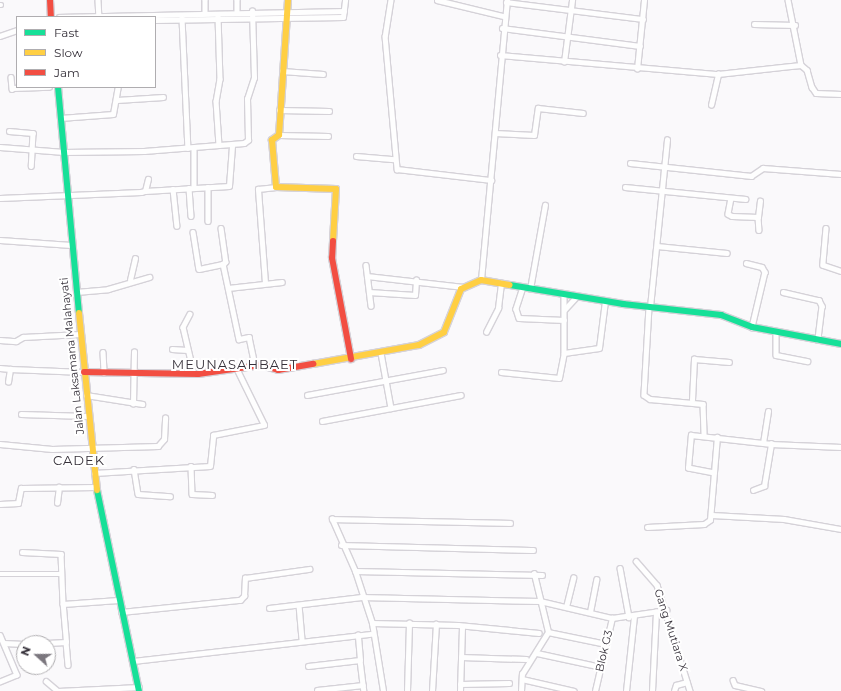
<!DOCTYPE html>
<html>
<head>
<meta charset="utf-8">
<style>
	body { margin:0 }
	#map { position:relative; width:841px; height:691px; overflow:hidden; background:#faf9fb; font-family:Montserrat,sans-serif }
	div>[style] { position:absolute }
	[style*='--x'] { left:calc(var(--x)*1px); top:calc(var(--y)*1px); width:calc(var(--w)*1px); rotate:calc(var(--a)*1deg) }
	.roads { filter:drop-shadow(1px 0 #d5d2d8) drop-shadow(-1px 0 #d5d2d8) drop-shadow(0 1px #d5d2d8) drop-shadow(0 -1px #d5d2d8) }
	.street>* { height:4.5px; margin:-2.25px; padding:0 2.25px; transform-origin:2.25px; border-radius:2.25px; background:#fefefe }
	.fast>* { height:6px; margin:-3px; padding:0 3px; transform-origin:3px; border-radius:3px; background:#16e098 }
	.slow>* { height:6px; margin:-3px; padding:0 3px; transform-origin:3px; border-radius:3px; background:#ffcf43 }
	.jam>* { height:6px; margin:-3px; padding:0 3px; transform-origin:3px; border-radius:3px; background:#f24e42 }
	span { translate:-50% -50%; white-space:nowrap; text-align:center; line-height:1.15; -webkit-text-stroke:4px #fff; paint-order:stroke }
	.street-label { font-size:11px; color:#36313a }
	.quarter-label { font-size:13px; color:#36313a; letter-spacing:1px }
	.legend { position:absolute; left:16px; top:16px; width:140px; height:72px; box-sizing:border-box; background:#fff; border:1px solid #afadb0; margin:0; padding:5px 7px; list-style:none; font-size:12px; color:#36313a }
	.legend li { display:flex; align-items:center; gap:8px; height:20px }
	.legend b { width:20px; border:1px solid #afadb0 }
	.north { position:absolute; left:16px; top:635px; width:40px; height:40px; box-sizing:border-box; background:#fff; border:1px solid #afadb0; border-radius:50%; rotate:291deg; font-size:11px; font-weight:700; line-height:16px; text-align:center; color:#36313a }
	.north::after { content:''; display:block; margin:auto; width:14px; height:18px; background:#7b777e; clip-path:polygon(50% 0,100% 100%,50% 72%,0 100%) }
</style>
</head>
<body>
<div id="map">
	<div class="roads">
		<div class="street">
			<i style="--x:98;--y:0;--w:17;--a:87"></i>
			<i style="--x:205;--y:0;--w:12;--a:90"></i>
			<i style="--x:237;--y:0;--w:13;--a:90"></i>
			<i style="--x:391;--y:0;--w:36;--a:99"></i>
			<i style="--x:385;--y:36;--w:134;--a:84.8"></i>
			<i style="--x:397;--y:169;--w:95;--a:6.7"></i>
			<i style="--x:437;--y:0;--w:68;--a:13.6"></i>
			<i style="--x:788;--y:0;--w:66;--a:78.7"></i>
			<i style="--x:801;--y:65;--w:8;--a:40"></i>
			<i style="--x:807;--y:70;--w:18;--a:74"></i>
			<i style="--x:812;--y:87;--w:7;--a:56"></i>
			<i style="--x:816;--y:93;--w:25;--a:2"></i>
			<i style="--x:506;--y:2;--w:138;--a:7.1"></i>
			<i style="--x:0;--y:5;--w:1;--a:0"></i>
			<i style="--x:218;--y:16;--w:63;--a:88.2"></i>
			<i style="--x:220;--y:79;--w:22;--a:100"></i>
			<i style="--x:216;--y:101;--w:44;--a:86.1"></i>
			<i style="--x:59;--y:17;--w:285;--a:-1.2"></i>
			<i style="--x:182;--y:18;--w:130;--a:87.4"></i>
			<i style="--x:155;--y:20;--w:188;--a:-0.9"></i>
			<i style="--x:343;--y:17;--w:17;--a:-83"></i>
			<i style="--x:754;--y:24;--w:41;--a:1.4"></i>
			<i style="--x:502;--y:28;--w:139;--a:7.4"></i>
			<i style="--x:0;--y:36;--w:18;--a:-19"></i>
			<i style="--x:500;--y:55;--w:219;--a:5"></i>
			<i style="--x:718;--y:74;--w:83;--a:-6.2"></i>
			<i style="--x:564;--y:62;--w:63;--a:-82.6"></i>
			<i style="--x:637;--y:69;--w:69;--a:-84.2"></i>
			<i style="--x:282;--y:71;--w:41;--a:4.2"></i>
			<i style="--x:11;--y:77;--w:12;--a:85"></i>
			<i style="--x:12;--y:88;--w:37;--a:-2"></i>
			<i style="--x:117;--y:100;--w:46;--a:-3.7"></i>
			<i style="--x:711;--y:105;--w:32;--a:-77"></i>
			<i style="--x:279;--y:110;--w:50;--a:1.1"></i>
			<i style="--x:60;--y:118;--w:53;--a:-4.3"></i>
			<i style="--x:113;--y:114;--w:27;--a:-80"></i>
			<i style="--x:9;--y:131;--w:24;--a:5"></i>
			<i style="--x:33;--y:133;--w:33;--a:93"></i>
			<i style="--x:495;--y:133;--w:39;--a:3"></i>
			<i style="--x:534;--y:135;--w:27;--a:-82"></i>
			<i style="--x:538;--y:108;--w:45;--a:6.3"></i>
			<i style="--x:279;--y:135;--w:49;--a:1.2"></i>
			<i style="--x:0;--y:147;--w:64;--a:4.5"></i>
			<i style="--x:64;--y:152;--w:80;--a:-0.7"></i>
			<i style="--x:144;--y:151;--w:100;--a:-4.6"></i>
			<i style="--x:244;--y:143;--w:5;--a:-37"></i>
			<i style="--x:248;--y:140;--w:41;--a:-91.4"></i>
			<i style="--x:247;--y:99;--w:22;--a:-72"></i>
			<i style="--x:254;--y:78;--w:67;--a:-91.7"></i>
			<i style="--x:194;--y:148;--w:39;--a:90"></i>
			<i style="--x:356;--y:156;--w:38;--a:5"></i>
			<i style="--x:630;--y:163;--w:122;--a:6.1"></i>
			<i style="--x:751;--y:176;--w:14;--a:-34"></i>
			<i style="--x:763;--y:168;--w:78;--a:4.4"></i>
			<i style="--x:208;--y:187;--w:34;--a:90"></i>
			<i style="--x:625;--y:187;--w:121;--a:5.7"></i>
			<i style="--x:189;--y:188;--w:28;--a:86"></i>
			<i style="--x:173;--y:189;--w:37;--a:84"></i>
			<i style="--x:145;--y:191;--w:84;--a:-3.4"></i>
			<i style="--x:229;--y:186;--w:40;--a:-85.7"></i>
			<i style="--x:0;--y:198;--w:141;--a:-2.4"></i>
			<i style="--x:141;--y:192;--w:4;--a:-14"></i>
			<i style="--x:145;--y:191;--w:12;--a:-76"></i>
			<i style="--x:731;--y:198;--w:16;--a:101"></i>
			<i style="--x:728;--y:214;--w:4;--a:27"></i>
			<i style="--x:732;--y:216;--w:26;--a:2"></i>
			<i style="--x:758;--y:217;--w:16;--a:-83"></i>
			<i style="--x:758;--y:217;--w:13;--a:86"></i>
			<i style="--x:221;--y:228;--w:34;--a:82"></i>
			<i style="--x:226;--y:262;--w:4;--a:146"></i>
			<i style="--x:826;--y:228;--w:37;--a:95"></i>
			<i style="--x:823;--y:265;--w:19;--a:18"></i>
			<i style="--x:193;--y:232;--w:37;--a:81"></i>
			<i style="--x:199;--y:269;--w:25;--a:-12"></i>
			<i style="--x:223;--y:264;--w:77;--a:78"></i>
			<i style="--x:239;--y:339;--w:10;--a:-11"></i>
			<i style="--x:249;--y:337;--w:30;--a:78"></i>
			<i style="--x:0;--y:240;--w:71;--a:4"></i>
			<i style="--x:657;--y:246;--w:70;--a:5.7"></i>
			<i style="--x:746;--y:263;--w:16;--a:14"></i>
			<i style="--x:762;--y:267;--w:6;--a:59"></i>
			<i style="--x:765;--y:272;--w:57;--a:103.3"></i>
			<i style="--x:366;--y:265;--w:41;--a:83"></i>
			<i style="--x:367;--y:276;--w:97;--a:6.5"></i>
			<i style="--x:130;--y:280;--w:22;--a:-77"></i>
			<i style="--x:481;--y:280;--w:281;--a:-84.7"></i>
			<i style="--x:265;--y:283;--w:94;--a:-94.3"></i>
			<i style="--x:258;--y:189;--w:18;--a:-6"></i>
			<i style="--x:523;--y:287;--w:23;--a:108"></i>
			<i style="--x:516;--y:309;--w:9;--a:72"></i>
			<i style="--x:519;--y:318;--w:45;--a:2.5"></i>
			<i style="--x:228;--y:288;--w:54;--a:-6.3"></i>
			<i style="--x:530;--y:289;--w:85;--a:-79.9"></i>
			<i style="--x:76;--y:292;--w:32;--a:-5"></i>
			<i style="--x:108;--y:289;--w:43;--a:-16.3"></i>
			<i style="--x:369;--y:292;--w:46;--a:3.7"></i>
			<i style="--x:415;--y:295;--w:15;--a:-86"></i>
			<i style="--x:783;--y:292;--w:37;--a:13"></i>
			<i style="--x:819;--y:300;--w:7;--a:63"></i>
			<i style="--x:822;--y:306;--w:34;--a:97"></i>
			<i style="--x:564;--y:295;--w:58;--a:90"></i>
			<i style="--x:649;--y:307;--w:88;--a:93.3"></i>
			<i style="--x:644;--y:395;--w:7;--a:34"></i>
			<i style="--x:650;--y:399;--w:53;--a:5.4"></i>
			<i style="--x:703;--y:404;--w:31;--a:88"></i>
			<i style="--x:650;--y:307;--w:168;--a:-84.2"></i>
			<i style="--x:564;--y:310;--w:18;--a:-47"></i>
			<i style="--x:190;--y:314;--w:15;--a:118"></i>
			<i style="--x:183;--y:327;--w:48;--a:76.8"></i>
			<i style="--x:486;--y:332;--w:27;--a:-63"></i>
			<i style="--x:498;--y:308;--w:25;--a:-83"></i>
			<i style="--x:776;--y:332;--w:23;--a:90"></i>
			<i style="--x:776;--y:355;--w:32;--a:11"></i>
			<i style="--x:0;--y:340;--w:16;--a:4"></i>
			<i style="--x:16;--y:341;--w:8;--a:-30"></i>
			<i style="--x:23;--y:337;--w:57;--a:-3"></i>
			<i style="--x:172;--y:349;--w:15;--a:4"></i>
			<i style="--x:103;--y:352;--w:21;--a:87"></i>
			<i style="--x:381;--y:353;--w:56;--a:79.7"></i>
			<i style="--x:0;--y:368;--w:10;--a:6"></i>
			<i style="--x:501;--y:372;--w:58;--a:5.9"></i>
			<i style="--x:559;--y:378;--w:25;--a:-79"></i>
			<i style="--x:564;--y:353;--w:35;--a:-8"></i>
			<i style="--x:599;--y:348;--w:47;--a:-82.7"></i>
			<i style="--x:8;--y:382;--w:13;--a:-81"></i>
			<i style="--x:10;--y:369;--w:74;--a:2.3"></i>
			<i style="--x:86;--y:395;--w:57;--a:9.1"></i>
			<i style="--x:307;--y:395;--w:138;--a:-10.4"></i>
			<i style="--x:692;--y:400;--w:41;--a:-87.2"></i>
			<i style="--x:694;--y:359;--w:35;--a:5"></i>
			<i style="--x:133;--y:404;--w:52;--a:-88.9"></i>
			<i style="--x:21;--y:414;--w:66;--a:1.7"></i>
			<i style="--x:322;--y:421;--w:141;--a:-10.6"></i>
			<i style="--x:763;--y:443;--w:32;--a:-81"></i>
			<i style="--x:0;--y:444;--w:52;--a:5.5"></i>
			<i style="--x:52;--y:449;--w:106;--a:-1.6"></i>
			<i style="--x:158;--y:446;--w:9;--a:-49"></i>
			<i style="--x:164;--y:439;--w:21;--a:-87"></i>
			<i style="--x:191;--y:466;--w:28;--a:88"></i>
			<i style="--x:192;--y:494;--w:20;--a:3"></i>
			<i style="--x:134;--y:469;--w:25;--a:81"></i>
			<i style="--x:138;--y:494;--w:32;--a:4"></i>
			<i style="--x:94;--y:473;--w:116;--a:-3.5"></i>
			<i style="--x:210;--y:466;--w:31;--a:-84"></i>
			<i style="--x:213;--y:435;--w:52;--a:-11.1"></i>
			<i style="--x:264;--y:425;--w:64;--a:-116.2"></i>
			<i style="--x:714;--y:473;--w:26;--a:-169"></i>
			<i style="--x:688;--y:468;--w:33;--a:-85"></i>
			<i style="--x:691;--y:435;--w:81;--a:6.4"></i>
			<i style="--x:771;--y:444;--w:70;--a:2.5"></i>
			<i style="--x:753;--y:490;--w:12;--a:-20"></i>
			<i style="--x:764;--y:486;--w:43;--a:-80.5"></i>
			<i style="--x:57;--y:503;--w:16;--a:-83"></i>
			<i style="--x:0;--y:504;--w:18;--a:-3"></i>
			<i style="--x:18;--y:503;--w:15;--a:-79"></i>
			<i style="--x:21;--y:488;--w:75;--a:-0.8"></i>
			<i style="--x:712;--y:515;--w:72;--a:3.2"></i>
			<i style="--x:784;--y:519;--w:58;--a:10"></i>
			<i style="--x:647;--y:527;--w:57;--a:-3"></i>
			<i style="--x:704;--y:524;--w:7;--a:-34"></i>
			<i style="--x:710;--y:520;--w:83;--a:-85.2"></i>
			<i style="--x:341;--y:545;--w:192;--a:1.5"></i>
			<i style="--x:22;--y:552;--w:39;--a:3"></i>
			<i style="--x:61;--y:554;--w:50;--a:87.7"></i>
			<i style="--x:636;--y:561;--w:32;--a:49"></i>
			<i style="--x:657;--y:585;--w:111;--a:72.7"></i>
			<i style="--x:620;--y:568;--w:50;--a:79.6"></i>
			<i style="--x:355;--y:571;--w:187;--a:1.2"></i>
			<i style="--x:0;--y:574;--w:62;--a:0"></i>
			<i style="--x:299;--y:605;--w:36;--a:85"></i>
			<i style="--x:566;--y:607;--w:30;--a:-76"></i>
			<i style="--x:269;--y:608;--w:93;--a:-6.8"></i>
			<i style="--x:361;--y:597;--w:179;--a:1.3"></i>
			<i style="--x:540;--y:601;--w:74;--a:13.3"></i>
			<i style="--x:121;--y:612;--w:120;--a:-5.8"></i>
			<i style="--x:240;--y:600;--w:6;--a:-45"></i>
			<i style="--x:244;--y:596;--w:18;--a:-87"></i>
			<i style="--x:245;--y:578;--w:65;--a:-8"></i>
			<i style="--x:590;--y:612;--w:33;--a:-79"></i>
			<i style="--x:372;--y:623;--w:86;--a:1.3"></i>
			<i style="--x:458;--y:625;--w:81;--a:5.6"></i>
			<i style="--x:548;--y:632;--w:59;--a:11.7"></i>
			<i style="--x:0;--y:635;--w:43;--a:67"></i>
			<i style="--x:17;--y:675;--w:18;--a:158"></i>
			<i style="--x:66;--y:642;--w:38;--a:-95"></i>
			<i style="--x:63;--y:604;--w:55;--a:-4.2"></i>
			<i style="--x:4;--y:643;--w:20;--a:3"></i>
			<i style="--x:47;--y:643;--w:19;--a:-3"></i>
			<i style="--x:66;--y:642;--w:23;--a:85"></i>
			<i style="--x:537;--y:653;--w:66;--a:12.3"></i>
			<i style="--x:461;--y:657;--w:65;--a:1.8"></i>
			<i style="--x:360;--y:660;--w:31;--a:83"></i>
			<i style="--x:133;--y:661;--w:239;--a:-6.5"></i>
			<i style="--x:308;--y:666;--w:52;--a:-6.6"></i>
			<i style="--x:360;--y:660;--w:25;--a:-95"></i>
			<i style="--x:522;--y:679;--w:53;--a:13"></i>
			<i style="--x:733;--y:680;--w:5;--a:68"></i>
			<i style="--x:735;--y:685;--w:27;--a:13"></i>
			<i style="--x:46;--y:681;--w:16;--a:40"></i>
			<i style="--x:58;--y:691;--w:81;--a:-2.8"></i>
			<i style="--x:460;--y:684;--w:49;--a:-1.2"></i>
			<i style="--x:317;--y:690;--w:46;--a:-6.2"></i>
			<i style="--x:383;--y:691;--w:69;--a:-99.2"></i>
			<i style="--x:372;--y:623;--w:55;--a:-108.1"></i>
			<i style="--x:355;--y:571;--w:57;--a:-113.9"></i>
			<i style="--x:332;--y:519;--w:178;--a:1.3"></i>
			<i style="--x:407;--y:691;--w:68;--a:-88.3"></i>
			<i style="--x:432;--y:691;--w:67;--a:-86.6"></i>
			<i style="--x:460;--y:691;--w:63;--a:-88.2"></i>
			<i style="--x:521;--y:691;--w:17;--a:-87"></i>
			<i style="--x:522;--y:674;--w:49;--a:-58.2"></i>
			<i style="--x:548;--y:632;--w:60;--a:-103.6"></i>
			<i style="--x:595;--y:691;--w:75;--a:-76.9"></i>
			<i style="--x:612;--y:618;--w:55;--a:-8.4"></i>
			<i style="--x:626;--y:691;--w:75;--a:-83.9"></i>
			<i style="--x:652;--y:691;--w:79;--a:-87.1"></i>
			<i style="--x:674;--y:691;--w:6;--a:-72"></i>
			<i style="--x:676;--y:685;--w:11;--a:-15"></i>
		</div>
		<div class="fast">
			<i style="--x:58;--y:87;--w:227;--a:84.7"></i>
			<i style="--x:510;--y:285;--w:115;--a:9.5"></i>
			<i style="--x:623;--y:304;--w:99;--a:6.4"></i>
			<i style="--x:721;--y:315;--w:33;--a:21"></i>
			<i style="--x:752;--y:327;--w:91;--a:10.8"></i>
			<i style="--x:97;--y:490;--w:205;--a:78.2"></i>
		</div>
		<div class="slow">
			<i style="--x:288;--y:0;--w:135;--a:93.8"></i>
			<i style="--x:279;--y:135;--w:9;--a:144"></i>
			<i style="--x:272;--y:140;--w:47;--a:85.1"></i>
			<i style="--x:276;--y:187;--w:60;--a:1.9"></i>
			<i style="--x:336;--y:189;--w:52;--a:93.3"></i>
			<i style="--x:79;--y:313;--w:178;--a:84.2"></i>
			<i style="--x:313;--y:364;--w:108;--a:-10.2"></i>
			<i style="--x:419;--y:345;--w:28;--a:-27"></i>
			<i style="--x:444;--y:332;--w:46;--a:-68.4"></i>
			<i style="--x:461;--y:289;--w:22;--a:-24"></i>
			<i style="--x:481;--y:280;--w:29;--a:10"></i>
		</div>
		<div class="jam">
			<i style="--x:50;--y:0;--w:17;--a:87"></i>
			<i style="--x:333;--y:241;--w:17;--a:93"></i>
			<i style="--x:332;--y:258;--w:103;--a:79.3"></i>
			<i style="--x:84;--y:372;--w:114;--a:1"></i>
			<i style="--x:198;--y:374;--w:64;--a:-8.1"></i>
			<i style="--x:261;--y:365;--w:18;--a:16"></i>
			<i style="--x:278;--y:370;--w:36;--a:-10"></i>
		</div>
	</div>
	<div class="street-label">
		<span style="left:72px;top:356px;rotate:-96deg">Jalan Laksamana Malahayati</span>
		<span style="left:671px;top:630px;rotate:72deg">Gang Mutiara X</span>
		<span style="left:604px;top:651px;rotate:-77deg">Blok G3</span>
	</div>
	<div class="quarter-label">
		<span style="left:235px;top:364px">MEUNASAHBAET</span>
		<span style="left:79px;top:460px">CADEK</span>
	</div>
	<ul class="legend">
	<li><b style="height:5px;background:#16e098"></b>Fast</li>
	<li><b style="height:5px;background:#ffcf43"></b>Slow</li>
	<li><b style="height:5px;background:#f24e42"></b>Jam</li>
	</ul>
	<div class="north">N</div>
</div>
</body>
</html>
